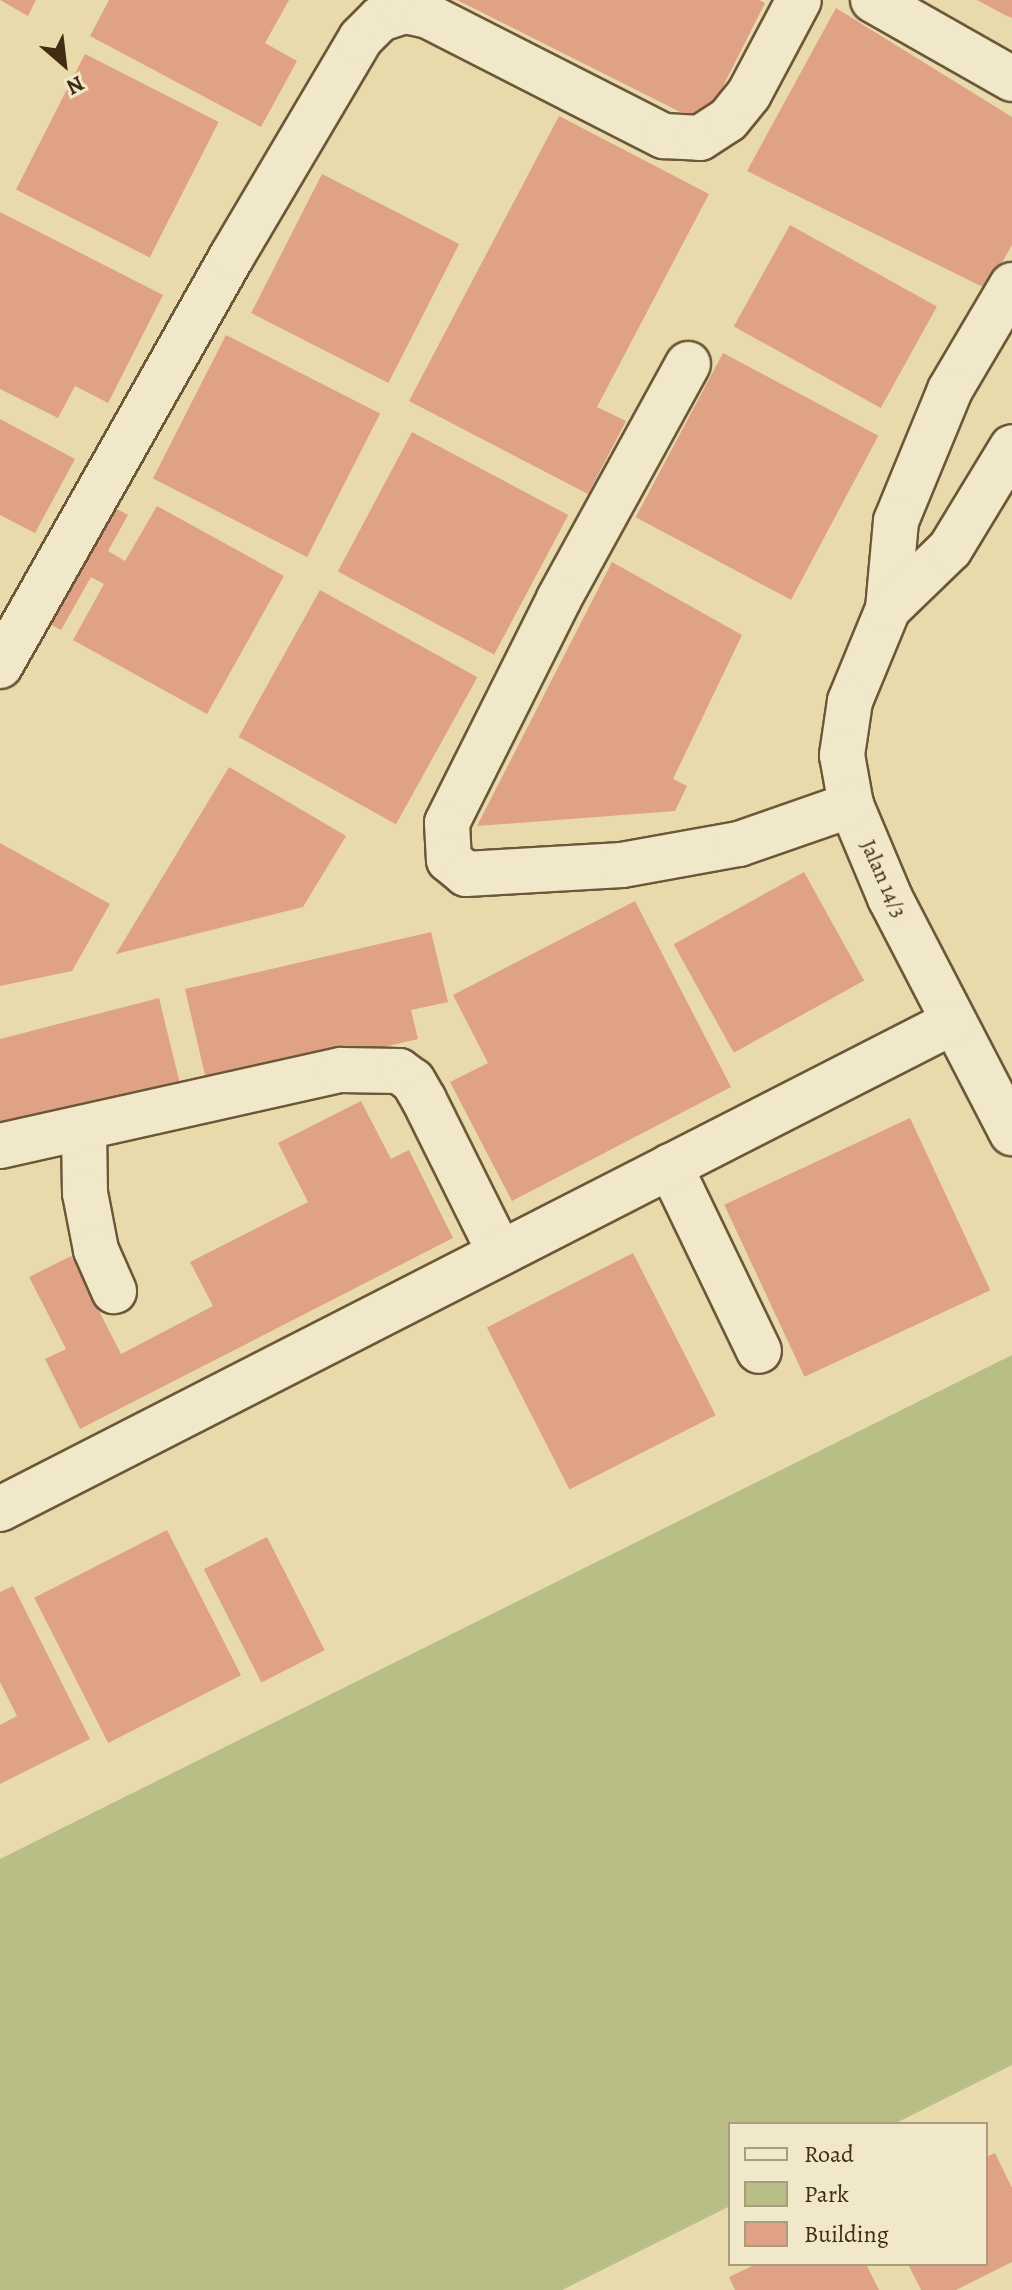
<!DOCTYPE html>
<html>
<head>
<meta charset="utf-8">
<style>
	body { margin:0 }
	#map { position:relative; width:1012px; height:2290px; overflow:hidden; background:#e9daac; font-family:Alegreya,serif }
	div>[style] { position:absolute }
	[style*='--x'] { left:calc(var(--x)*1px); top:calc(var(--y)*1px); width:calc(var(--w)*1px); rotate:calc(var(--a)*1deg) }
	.green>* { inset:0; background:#b9be87 }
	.building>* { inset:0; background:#dfa284; transform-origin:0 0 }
	.roads { filter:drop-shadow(2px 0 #6c5839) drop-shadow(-2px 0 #6c5839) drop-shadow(0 2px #6c5839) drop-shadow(0 -2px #6c5839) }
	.minor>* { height:44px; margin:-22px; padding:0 22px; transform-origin:22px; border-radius:22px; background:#f1e7c9 }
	span { translate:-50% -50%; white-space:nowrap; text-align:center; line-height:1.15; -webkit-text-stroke:6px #f1e7c9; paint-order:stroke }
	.street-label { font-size:22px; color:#422c13 }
	.legend { position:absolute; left:728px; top:2122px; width:260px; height:144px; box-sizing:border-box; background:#f1e7c9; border:2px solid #ab9c80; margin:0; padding:10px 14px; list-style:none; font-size:24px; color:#422c13 }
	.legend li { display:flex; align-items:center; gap:16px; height:40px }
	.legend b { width:40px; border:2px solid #ab9c80 }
	.north { position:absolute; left:24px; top:24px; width:80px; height:80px; -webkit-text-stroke:6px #f1e7c9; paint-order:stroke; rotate:152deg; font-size:22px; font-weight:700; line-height:32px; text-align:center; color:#422c13 }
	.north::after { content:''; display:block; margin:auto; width:28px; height:36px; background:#422c13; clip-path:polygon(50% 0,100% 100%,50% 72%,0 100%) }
</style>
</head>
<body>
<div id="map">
	<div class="green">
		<i style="clip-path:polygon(1012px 1355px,1012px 2065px,894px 2124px,730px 2124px,730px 2206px,562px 2290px,0 2290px,0 1859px)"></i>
	</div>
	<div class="building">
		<i style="clip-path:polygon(0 0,36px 0,28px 16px)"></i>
		<i style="clip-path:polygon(109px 0,289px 0,265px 43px,297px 61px,261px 127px,90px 36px)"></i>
		<i style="clip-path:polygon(457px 0,759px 0,765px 3px,704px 124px)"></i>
		<i style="clip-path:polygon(977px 0,1012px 0,1012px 18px,1005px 15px)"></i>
		<i style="clip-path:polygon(836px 8px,1012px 117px,1012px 245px,987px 289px,747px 171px)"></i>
		<i style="left:85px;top:54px;width:150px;height:152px;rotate:27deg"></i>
		<i style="clip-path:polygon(559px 116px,709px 194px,597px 407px,626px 421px,588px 494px,409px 401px)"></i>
		<i style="left:322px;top:174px;width:154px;height:156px;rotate:27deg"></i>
		<i style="clip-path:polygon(0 212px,163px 295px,108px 403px,75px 386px,58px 418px,0 389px)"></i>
		<i style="left:790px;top:225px;width:168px;height:116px;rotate:29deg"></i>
		<i style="left:226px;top:335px;width:173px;height:161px;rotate:27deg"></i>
		<i style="left:723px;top:353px;width:176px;height:186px;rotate:28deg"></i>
		<i style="clip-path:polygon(0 419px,75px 459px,35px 533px,0 515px)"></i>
		<i style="left:412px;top:432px;width:177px;height:158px;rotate:28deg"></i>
		<i style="clip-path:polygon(157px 506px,284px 576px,207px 714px,73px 640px,104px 584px,91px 577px,61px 630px,48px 623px,113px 507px,128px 515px,108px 551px,125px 561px)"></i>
		<i style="clip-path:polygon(612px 562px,742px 635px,673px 779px,687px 786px,675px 811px,477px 826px)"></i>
		<i style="left:320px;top:590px;width:180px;height:168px;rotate:29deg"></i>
		<i style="clip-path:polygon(229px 767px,346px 836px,303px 907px,116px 954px)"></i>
		<i style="clip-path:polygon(0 843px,110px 904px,72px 971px,0 986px)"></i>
		<i style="left:804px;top:872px;width:124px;height:149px;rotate:61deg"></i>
		<i style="clip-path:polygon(635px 901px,731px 1087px,512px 1201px,450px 1082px,488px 1063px,453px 995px)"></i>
		<i style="clip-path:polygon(431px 932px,448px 1002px,411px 1010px,418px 1039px,208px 1088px,185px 989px)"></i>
		<i style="clip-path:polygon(159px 998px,182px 1092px,0 1138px,0 1039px)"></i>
		<i style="clip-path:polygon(361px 1101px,391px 1159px,409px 1150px,453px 1238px,80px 1429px,45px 1359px,66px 1349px,29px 1277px,71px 1256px,121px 1354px,213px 1306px,190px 1262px,308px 1202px,278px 1143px)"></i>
		<i style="left:910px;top:1118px;width:190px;height:205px;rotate:65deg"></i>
		<i style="left:633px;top:1253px;width:182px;height:164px;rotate:63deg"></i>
		<i style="left:167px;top:1530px;width:163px;height:149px;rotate:63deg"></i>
		<i style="left:267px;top:1537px;width:127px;height:71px;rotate:63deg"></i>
		<i style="clip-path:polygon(13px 1586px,90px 1739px,0 1784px,0 1725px,17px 1716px,0 1682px,0 1592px)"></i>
		<i style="clip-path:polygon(995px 2153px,1012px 2188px,1012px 2262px,956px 2290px,921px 2290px,908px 2264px,986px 2264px,986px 2157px)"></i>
		<i style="clip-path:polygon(756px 2264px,866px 2264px,879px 2290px,735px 2290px,729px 2277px)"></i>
	</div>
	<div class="roads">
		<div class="minor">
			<i style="--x:873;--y:0;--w:160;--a:29.6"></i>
			<i style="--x:1012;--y:285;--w:122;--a:120.6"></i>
			<i style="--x:950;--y:390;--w:142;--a:112.4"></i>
			<i style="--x:896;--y:521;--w:88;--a:95.2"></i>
			<i style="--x:888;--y:609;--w:100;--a:112.4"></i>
			<i style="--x:850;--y:701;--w:55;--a:98.4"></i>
			<i style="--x:842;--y:755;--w:51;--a:79.8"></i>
			<i style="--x:851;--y:805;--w:101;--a:67.2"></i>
			<i style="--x:890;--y:898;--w:265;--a:62.6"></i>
			<i style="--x:688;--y:364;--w:268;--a:118.8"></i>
			<i style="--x:559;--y:599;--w:250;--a:116.6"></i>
			<i style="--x:447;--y:823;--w:37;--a:87"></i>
			<i style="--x:449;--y:860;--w:22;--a:39"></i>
			<i style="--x:466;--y:874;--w:156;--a:-3.3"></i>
			<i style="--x:622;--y:865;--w:119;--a:-10.2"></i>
			<i style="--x:739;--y:844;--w:119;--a:-19.2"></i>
			<i style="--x:888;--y:609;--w:86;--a:-44.1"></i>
			<i style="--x:950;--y:549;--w:119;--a:-58.7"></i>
			<i style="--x:0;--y:666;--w:471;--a:-60.5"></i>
			<i style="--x:232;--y:256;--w:253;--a:-59.4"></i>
			<i style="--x:361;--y:38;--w:27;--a:-45"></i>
			<i style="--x:380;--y:19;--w:26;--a:-18"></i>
			<i style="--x:405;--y:11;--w:24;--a:12"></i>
			<i style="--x:428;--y:16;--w:265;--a:27"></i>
			<i style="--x:664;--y:136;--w:36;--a:3"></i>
			<i style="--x:700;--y:138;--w:33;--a:-33"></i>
			<i style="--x:728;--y:120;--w:33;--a:-51"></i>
			<i style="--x:749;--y:94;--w:106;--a:-62"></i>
			<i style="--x:84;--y:1130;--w:63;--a:89.1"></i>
			<i style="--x:85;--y:1193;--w:58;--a:79.1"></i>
			<i style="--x:96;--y:1250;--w:45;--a:66.3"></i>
			<i style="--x:0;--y:1146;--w:349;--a:-12.6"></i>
			<i style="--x:341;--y:1070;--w:58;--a:1"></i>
			<i style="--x:399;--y:1071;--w:17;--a:36"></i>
			<i style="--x:413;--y:1081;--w:22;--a:60"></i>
			<i style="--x:424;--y:1100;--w:171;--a:63.6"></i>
			<i style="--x:670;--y:1166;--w:205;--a:64.3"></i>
			<i style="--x:0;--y:1509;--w:1070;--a:-27.07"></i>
		</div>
	</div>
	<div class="street-label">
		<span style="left:883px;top:879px;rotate:66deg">Jalan 14/3</span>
	</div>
	<ul class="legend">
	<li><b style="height:10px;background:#f1e7c9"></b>Road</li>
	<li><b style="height:22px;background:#b9be87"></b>Park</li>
	<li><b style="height:22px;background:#dfa284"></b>Building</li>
	</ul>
	<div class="north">N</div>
</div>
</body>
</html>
